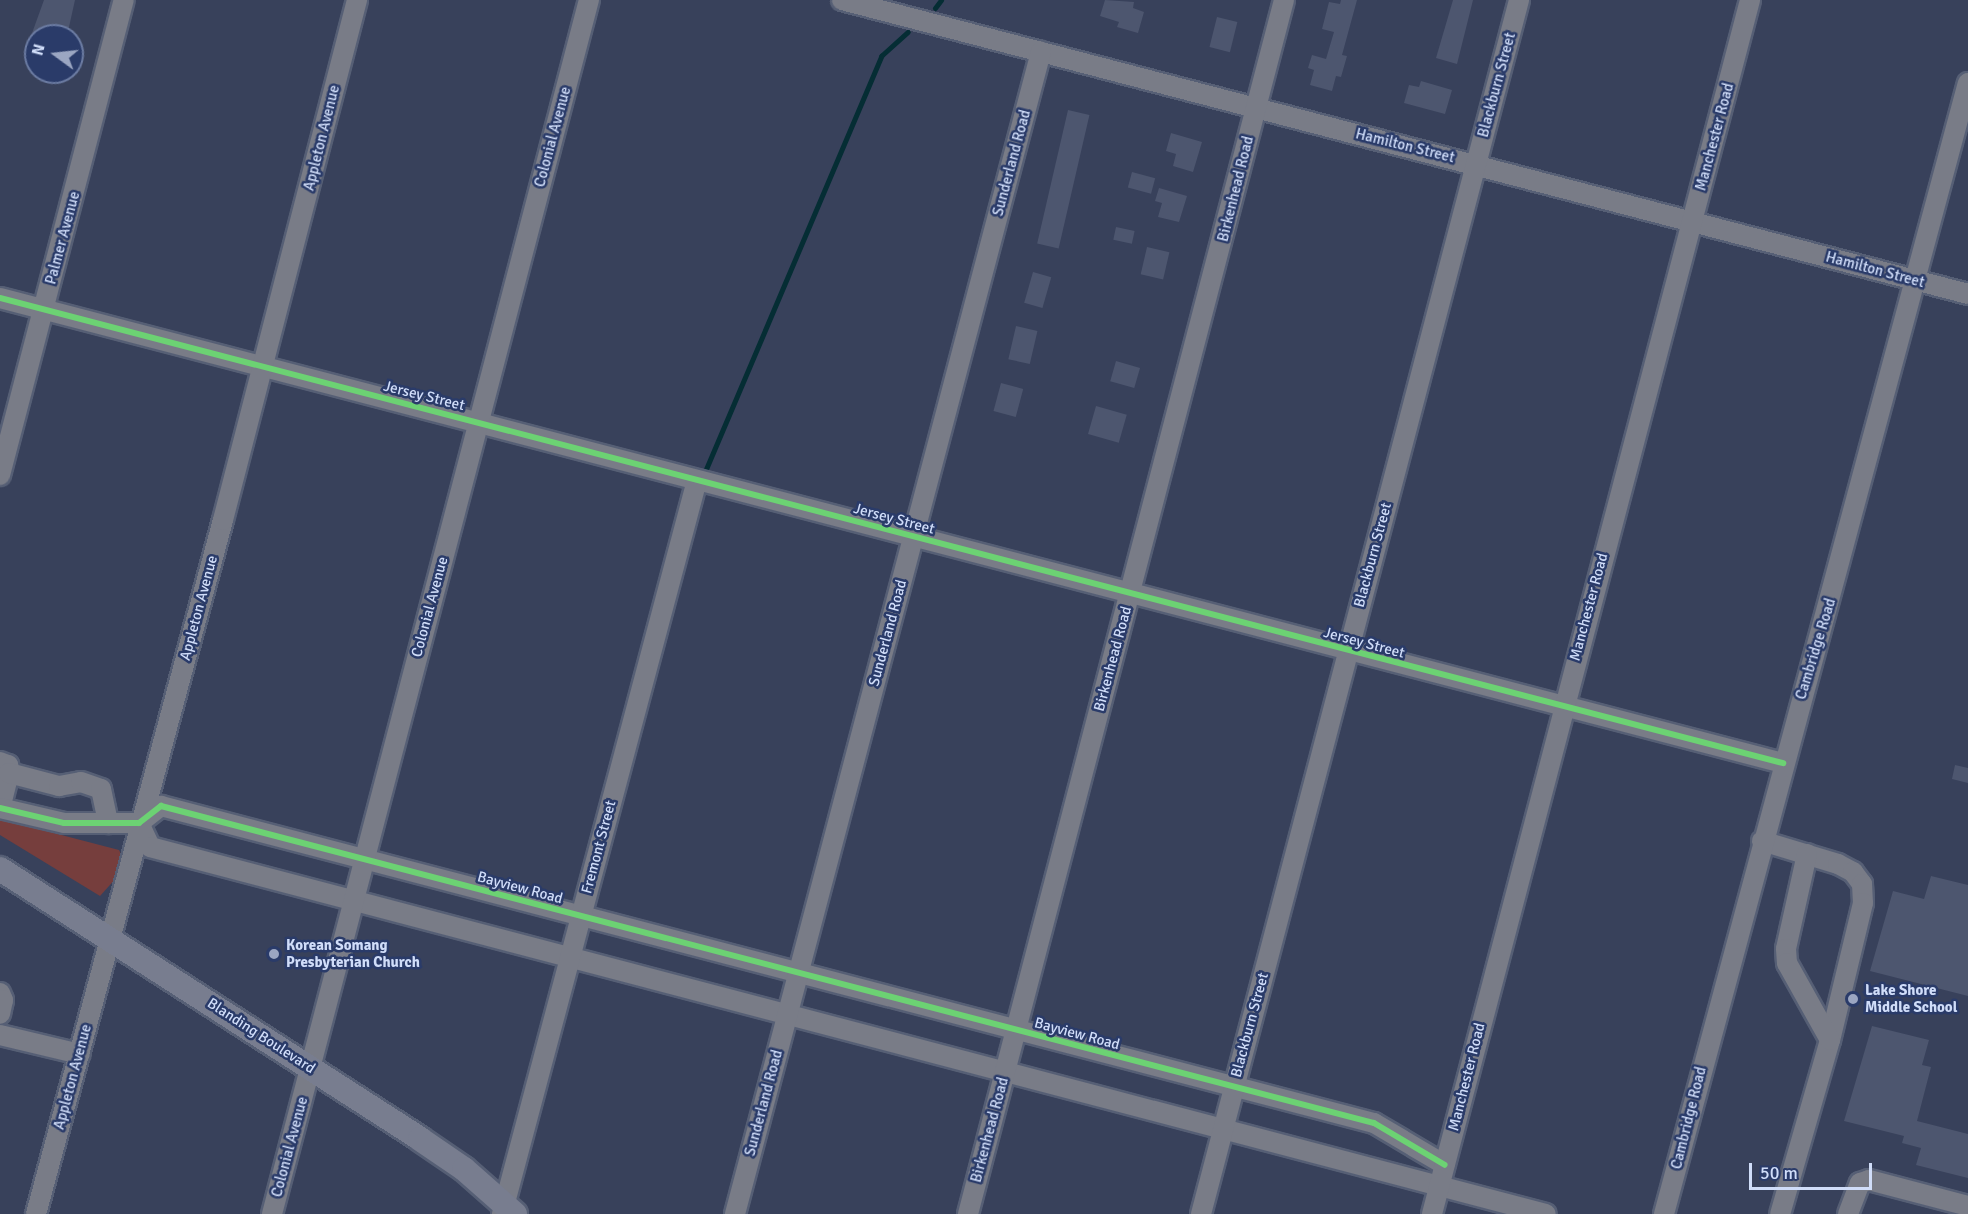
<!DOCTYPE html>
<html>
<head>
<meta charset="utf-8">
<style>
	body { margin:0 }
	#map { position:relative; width:1968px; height:1214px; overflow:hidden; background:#38415b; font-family:Signika,sans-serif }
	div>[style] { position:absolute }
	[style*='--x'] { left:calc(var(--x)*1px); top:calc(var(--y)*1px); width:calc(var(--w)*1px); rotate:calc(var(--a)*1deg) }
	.green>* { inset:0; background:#763e3d }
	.stream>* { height:5px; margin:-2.5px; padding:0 2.5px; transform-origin:2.5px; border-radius:2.5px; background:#052d34 }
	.building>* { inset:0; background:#4d566f; transform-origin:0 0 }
	.roads { filter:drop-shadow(2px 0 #565f75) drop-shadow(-2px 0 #565f75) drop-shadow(0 2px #565f75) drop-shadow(0 -2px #565f75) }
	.minor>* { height:20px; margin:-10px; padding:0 10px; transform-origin:10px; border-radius:10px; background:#797c87 }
	.major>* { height:24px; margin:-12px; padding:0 12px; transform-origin:12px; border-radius:12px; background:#787d8f }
	.cycleway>* { height:6px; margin:-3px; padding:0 3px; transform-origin:3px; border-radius:3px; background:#6cd273 }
	.dots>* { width:16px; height:16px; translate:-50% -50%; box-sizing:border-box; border:3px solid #2a3b69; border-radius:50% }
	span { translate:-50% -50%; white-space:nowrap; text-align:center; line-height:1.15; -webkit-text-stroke:5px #2a3b69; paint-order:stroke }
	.street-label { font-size:15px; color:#d0ddf9 }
	.poi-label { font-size:15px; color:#d0ddf9; font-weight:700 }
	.left { translate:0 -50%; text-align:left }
	.north { position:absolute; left:24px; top:24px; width:60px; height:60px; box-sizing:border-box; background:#2a3b69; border:2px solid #6c7ca3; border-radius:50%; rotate:285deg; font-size:16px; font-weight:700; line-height:24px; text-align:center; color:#d0ddf9 }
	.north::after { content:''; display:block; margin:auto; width:21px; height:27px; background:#9ba6c2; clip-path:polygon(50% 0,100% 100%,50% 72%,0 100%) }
	.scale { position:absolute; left:1749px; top:1163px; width:123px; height:27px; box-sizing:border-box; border:3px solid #d0ddf9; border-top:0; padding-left:8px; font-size:18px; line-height:21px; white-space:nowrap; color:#d0ddf9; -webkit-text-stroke:4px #2a3b69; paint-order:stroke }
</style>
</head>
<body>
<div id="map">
	<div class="green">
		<i style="clip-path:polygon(0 819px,119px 850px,123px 858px,118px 876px,100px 896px,0 835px)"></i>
	</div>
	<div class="stream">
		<i style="--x:935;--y:8;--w:10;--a:-53"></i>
		<i style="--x:706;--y:469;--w:449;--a:-67"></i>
		<i style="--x:881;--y:56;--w:36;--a:-42"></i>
	</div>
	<div class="building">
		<i style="clip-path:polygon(44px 0,75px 0,67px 36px,31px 36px)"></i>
		<i style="clip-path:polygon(1105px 0,1134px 2px,1133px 8px,1144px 12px,1138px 33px,1117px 27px,1119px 22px,1100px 16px)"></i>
		<i style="clip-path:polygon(1341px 0,1357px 0,1342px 55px,1347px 56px,1341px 77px,1336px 76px,1332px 91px,1310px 85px,1314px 70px,1308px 68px,1312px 55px,1326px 59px,1334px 32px,1322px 29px,1329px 2px,1340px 4px)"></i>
		<i style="clip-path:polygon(1453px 0,1473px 0,1457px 64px,1436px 58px)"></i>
		<i style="left:1217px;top:17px;width:21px;height:31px;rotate:14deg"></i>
		<i style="clip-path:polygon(1421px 81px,1452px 90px,1445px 114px,1404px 103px,1409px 85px,1419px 87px)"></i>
		<i style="left:1068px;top:110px;width:22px;height:137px;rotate:13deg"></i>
		<i style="clip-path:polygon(1171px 133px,1202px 142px,1193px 172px,1173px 166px,1176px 154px,1166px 151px)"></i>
		<i style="left:1132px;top:172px;width:24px;height:16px;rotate:15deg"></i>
		<i style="clip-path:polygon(1159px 188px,1187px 196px,1179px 222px,1158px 217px,1162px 203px,1155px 201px)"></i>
		<i style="left:1116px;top:227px;width:19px;height:13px;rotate:12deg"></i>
		<i style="left:1147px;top:247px;width:23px;height:28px;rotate:13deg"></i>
		<i style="left:1033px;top:272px;width:19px;height:32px;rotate:16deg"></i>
		<i style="left:1016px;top:326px;width:22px;height:34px;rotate:13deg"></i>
		<i style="left:1116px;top:361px;width:25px;height:21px;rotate:16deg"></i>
		<i style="left:1001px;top:383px;width:23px;height:29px;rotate:15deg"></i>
		<i style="left:1096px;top:406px;width:32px;height:29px;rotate:16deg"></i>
		<i style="clip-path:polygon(1955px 765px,1968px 768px,1968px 783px,1952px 779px)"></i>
		<i style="clip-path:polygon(1931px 876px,1968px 885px,1968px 996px,1870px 971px,1893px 891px,1924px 899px)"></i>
		<i style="clip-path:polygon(1872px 1026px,1929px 1040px,1922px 1065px,1931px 1067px,1917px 1121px,1968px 1134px,1968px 1178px,1916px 1165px,1921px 1148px,1902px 1143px,1904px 1136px,1844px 1121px)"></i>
	</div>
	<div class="roads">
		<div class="minor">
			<i style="--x:842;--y:0;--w:1164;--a:14.63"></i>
			<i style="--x:0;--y:298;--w:1843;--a:14.62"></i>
			<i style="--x:0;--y:475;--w:491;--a:-75.4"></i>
			<i style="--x:0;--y:762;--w:9;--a:21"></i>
			<i style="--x:8;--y:765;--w:8;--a:83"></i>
			<i style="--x:9;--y:773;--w:36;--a:104"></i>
			<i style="--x:9;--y:773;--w:52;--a:14.6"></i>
			<i style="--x:59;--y:786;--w:22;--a:-10"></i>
			<i style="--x:81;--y:782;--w:21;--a:19"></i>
			<i style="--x:101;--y:789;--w:35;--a:78"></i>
			<i style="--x:0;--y:808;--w:66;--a:13.2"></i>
			<i style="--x:64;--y:823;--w:75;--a:0"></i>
			<i style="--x:139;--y:823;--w:28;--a:-38"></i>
			<i style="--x:161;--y:806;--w:1254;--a:14.65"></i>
			<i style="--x:1374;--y:1123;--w:82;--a:30.6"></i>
			<i style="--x:139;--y:823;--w:26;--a:65"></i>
			<i style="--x:150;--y:847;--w:1443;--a:14.73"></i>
			<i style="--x:1762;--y:841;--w:79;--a:16.8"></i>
			<i style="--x:1838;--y:864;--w:17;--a:28"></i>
			<i style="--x:1853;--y:872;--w:15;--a:53"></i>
			<i style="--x:1862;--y:884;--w:19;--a:87"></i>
			<i style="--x:1863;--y:903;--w:141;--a:103.5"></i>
			<i style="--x:1830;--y:1040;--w:181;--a:106"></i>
			<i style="--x:1807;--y:854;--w:97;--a:102.5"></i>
			<i style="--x:1786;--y:949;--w:14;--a:86"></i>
			<i style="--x:1787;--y:963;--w:88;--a:60.8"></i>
			<i style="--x:0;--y:993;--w:8;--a:67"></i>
			<i style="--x:3;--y:1000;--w:14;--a:102"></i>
			<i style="--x:0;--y:1035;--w:82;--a:13.4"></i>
			<i style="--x:36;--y:1214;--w:719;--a:-74.92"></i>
			<i style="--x:223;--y:520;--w:537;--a:-75.55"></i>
			<i style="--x:272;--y:1214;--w:1255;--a:-75.37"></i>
			<i style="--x:502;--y:1214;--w:759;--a:-75.12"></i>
			<i style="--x:735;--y:1214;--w:1202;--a:-75.25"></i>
			<i style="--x:968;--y:1214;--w:1254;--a:-75.41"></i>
			<i style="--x:1201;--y:1214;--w:1255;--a:-75.32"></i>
			<i style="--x:1432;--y:1214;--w:1255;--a:-75.32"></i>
			<i style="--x:1664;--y:1214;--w:1171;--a:-74.96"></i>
			<i style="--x:1848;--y:1214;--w:33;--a:-69"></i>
			<i style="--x:1860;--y:1183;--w:9;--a:-18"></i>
			<i style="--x:1869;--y:1180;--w:102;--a:14.7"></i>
		</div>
		<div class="major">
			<i style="--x:0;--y:869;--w:499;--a:32.7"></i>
			<i style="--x:420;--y:1139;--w:53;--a:34.3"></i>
			<i style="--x:464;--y:1169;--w:68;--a:41.4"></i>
		</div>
	</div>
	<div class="cycleway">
		<i style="--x:0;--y:298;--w:1843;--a:14.62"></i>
		<i style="--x:0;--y:808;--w:66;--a:13.2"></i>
		<i style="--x:64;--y:823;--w:75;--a:0"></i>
		<i style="--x:139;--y:823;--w:28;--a:-38"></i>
		<i style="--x:161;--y:806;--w:1254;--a:14.65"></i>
		<i style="--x:1374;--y:1123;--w:82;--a:30.6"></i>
	</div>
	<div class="dots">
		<i style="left:274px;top:954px;background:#9ba6c2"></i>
		<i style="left:1853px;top:999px;background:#9ba6c2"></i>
	</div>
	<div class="street-label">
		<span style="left:1497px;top:85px;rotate:-75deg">Blackburn Street</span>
		<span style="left:553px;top:137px;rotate:-75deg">Colonial Avenue</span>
		<span style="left:1715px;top:137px;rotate:-75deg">Manchester Road</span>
		<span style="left:322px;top:138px;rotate:-76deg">Appleton Avenue</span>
		<span style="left:1405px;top:146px;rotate:14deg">Hamilton Street</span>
		<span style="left:1012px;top:163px;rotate:-75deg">Sunderland Road</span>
		<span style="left:1236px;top:189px;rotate:-76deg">Birkenhead Road</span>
		<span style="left:63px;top:238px;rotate:-75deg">Palmer Avenue</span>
		<span style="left:1875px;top:270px;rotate:15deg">Hamilton Street</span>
		<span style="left:424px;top:396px;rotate:14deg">Jersey Street</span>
		<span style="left:894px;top:519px;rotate:15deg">Jersey Street</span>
		<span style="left:1373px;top:555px;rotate:-75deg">Blackburn Street</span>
		<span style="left:430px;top:607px;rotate:-75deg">Colonial Avenue</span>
		<span style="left:1589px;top:607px;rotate:-75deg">Manchester Road</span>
		<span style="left:199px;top:608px;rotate:-75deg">Appleton Avenue</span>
		<span style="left:888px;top:633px;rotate:-75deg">Sunderland Road</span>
		<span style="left:1364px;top:643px;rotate:15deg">Jersey Street</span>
		<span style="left:1816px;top:649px;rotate:-73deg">Cambridge Road</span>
		<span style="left:1113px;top:659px;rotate:-75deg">Birkenhead Road</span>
		<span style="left:599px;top:847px;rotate:-75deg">Fremont Street</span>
		<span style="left:520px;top:888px;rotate:15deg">Bayview Road</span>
		<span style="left:1250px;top:1025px;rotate:-75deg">Blackburn Street</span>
		<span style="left:1077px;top:1034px;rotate:15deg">Bayview Road</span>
		<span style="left:261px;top:1036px;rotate:33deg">Blanding Boulevard</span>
		<span style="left:73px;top:1077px;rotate:-75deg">Appleton Avenue</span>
		<span style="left:1467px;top:1077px;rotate:-76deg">Manchester Road</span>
		<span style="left:764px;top:1103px;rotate:-75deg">Sunderland Road</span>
		<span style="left:1689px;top:1118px;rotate:-76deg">Cambridge Road</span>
		<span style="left:990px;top:1130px;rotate:-75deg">Birkenhead Road</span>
		<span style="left:290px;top:1147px;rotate:-75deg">Colonial Avenue</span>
	</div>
	<div class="poi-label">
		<span class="left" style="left:286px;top:954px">Korean Somang<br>Presbyterian Church</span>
		<span class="left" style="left:1865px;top:999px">Lake Shore<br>Middle School</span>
	</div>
	<div class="north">N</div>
	<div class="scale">50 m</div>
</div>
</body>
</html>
